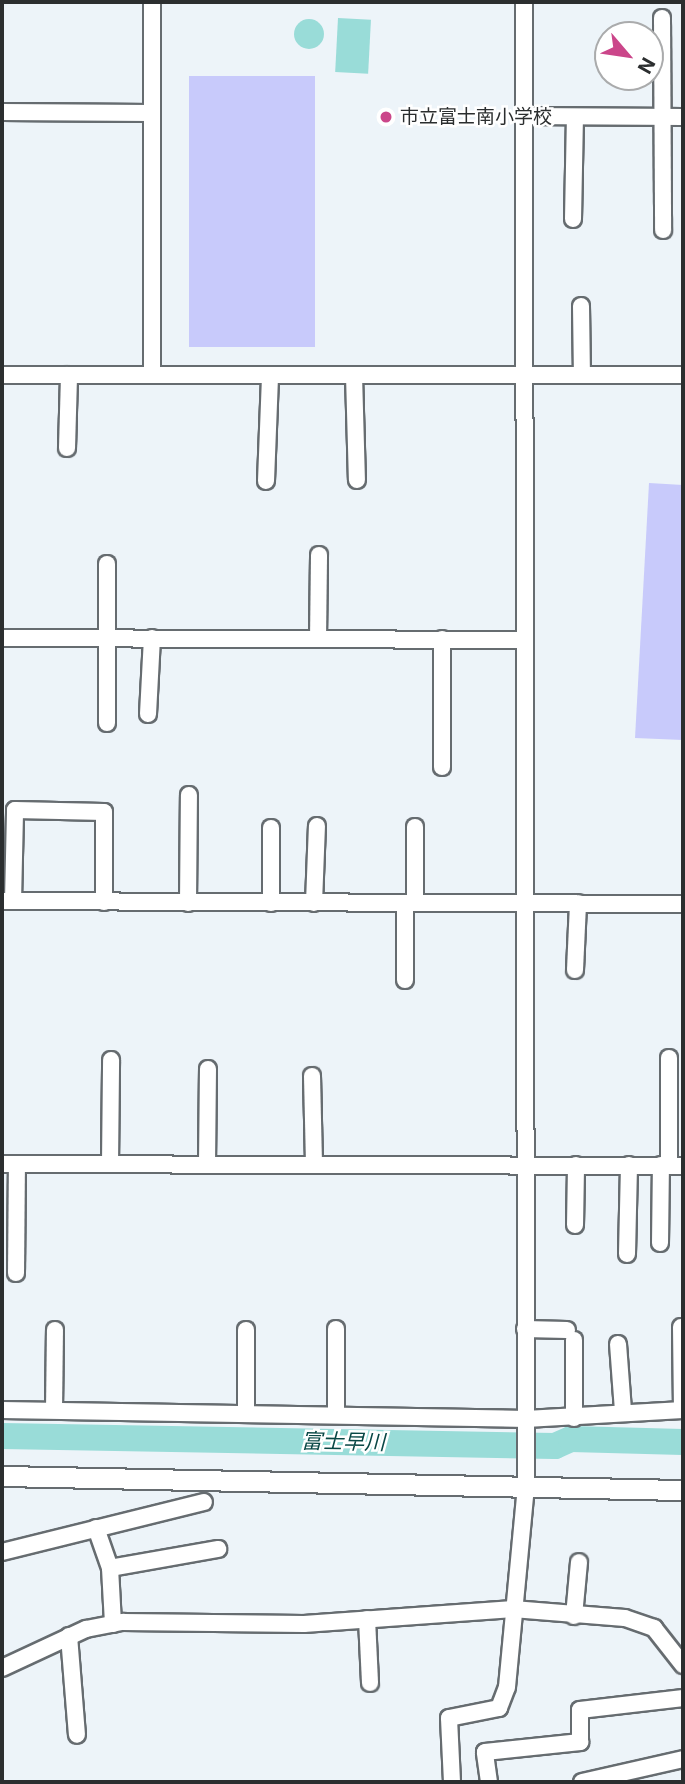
<!DOCTYPE html>
<html>
<head>
<meta charset="utf-8">
<style>
	body { margin:0 }
	#map { position:relative; width:685px; height:1784px; overflow:hidden; background:#edf4f9; font-family:Inter,"Noto Sans JP",sans-serif }
	div>[style] { position:absolute }
	[style*='--x'] { left:calc(var(--x)*1px); top:calc(var(--y)*1px); width:calc(var(--w)*1px); rotate:calc(var(--a)*1deg) }
	.green>* { inset:0; background:#c8cafb; transform-origin:0 0 }
	.water>* { inset:0; background:#99dcd8; transform-origin:0 0 }
	.round { border-radius:50% }
	.river>* { height:26px; margin:-13px; padding:0 13px; transform-origin:13px; border-radius:13px; background:#99dcd8 }
	.roads { filter:drop-shadow(2px 0 #666c70) drop-shadow(-2px 0 #666c70) drop-shadow(0 2px #666c70) drop-shadow(0 -2px #666c70) }
	.minor>* { height:16px; margin:-8px; padding:0 8px; transform-origin:8px; border-radius:8px; background:#fff }
	.tertiary>* { height:19px; margin:-9.5px; padding:0 9.5px; transform-origin:9.5px; border-radius:9.5px; background:#fff }
	.dots>* { width:19px; height:19px; translate:-50% -50%; box-sizing:border-box; border:4px solid #fff; border-radius:50% }
	span { translate:-50% -50%; white-space:nowrap; text-align:center; line-height:1.15; -webkit-text-stroke:5px #fff; paint-order:stroke }
	.poi-label { font-size:19px; color:#2b2e2f }
	.left { translate:0 -50%; text-align:left }
	.water-label { font-size:21px; color:#084745; font-style:italic }
	.frame { position:absolute; inset:0; border:4px solid #2b2e2f; pointer-events:none }
	.north { position:absolute; left:594px; top:21px; width:70px; height:70px; box-sizing:border-box; background:#fff; border:2px solid #aaabac; border-radius:50%; rotate:119deg; font-size:19px; font-weight:700; line-height:28px; text-align:center; color:#2b2e2f }
	.north::after { content:''; display:block; margin:auto; width:24px; height:32px; background:#cb468a; clip-path:polygon(50% 0,100% 100%,50% 72%,0 100%) }
</style>
</head>
<body>
<div id="map">
	<div class="green">
		<i style="left:315px;top:76px;width:271px;height:126px;rotate:90deg"></i>
		<i style="clip-path:polygon(649px 483px,683px 485px,683px 740px,635px 738px)"></i>
	</div>
	<div class="water">
		<i style="left:338px;top:18px;width:33px;height:54px;rotate:3deg"></i>
		<i class="round" style="left:294px;top:19px;width:30px;height:30px"></i>
	</div>
	<div class="river">
		<i style="--x:2;--y:1436;--w:553;--a:1.04"></i>
		<i style="--x:555;--y:1446;--w:17;--a:-24"></i>
		<i style="--x:571;--y:1439;--w:112;--a:1.5"></i>
	</div>
	<div class="roads">
		<div class="minor">
			<i style="--x:662;--y:18;--w:212;--a:89.7"></i>
			<i style="--x:2;--y:112;--w:148;--a:0.4"></i>
			<i style="--x:525;--y:116;--w:158;--a:0.4"></i>
			<i style="--x:573;--y:219;--w:101;--a:-88.9"></i>
			<i style="--x:581;--y:306;--w:69;--a:89.2"></i>
			<i style="--x:2;--y:375;--w:681;--a:0"></i>
			<i style="--x:152;--y:375;--w:373;--a:-90"></i>
			<i style="--x:354;--y:375;--w:105;--a:88.4"></i>
			<i style="--x:67;--y:448;--w:73;--a:-88.4"></i>
			<i style="--x:266;--y:481;--w:106;--a:-87.8"></i>
			<i style="--x:2;--y:638;--w:522;--a:0.22"></i>
			<i style="--x:318;--y:639;--w:84;--a:-89.3"></i>
			<i style="--x:442;--y:639;--w:128;--a:90"></i>
			<i style="--x:148;--y:714;--w:76;--a:-87"></i>
			<i style="--x:107;--y:723;--w:159;--a:-90"></i>
			<i style="--x:2;--y:901;--w:681;--a:0.25"></i>
			<i style="--x:13;--y:901;--w:91;--a:-88.7"></i>
			<i style="--x:15;--y:810;--w:89;--a:1.3"></i>
			<i style="--x:104;--y:812;--w:90;--a:90"></i>
			<i style="--x:188;--y:903;--w:108;--a:-89.5"></i>
			<i style="--x:271;--y:903;--w:75;--a:-90"></i>
			<i style="--x:314;--y:903;--w:77;--a:-87.8"></i>
			<i style="--x:405;--y:903;--w:77;--a:90"></i>
			<i style="--x:415;--y:903;--w:76;--a:-90"></i>
			<i style="--x:575;--y:970;--w:67;--a:-87.4"></i>
			<i style="--x:669;--y:1058;--w:108;--a:90"></i>
			<i style="--x:312;--y:1076;--w:88;--a:88.7"></i>
			<i style="--x:2;--y:1164;--w:681;--a:0.17"></i>
			<i style="--x:110;--y:1164;--w:104;--a:-89.4"></i>
			<i style="--x:207;--y:1164;--w:95;--a:-89.4"></i>
			<i style="--x:575;--y:1225;--w:60;--a:-89"></i>
			<i style="--x:660;--y:1243;--w:78;--a:-89.3"></i>
			<i style="--x:627;--y:1254;--w:89;--a:-88.7"></i>
			<i style="--x:16;--y:1273;--w:109;--a:-89.5"></i>
			<i style="--x:681;--y:1327;--w:83;--a:89.3"></i>
			<i style="--x:525;--y:1329;--w:42;--a:1.4"></i>
			<i style="--x:246;--y:1330;--w:83;--a:90"></i>
			<i style="--x:574;--y:1340;--w:78;--a:90"></i>
			<i style="--x:618;--y:1344;--w:66;--a:85.7"></i>
			<i style="--x:2;--y:1410;--w:524;--a:0.98"></i>
			<i style="--x:526;--y:1419;--w:157;--a:-3.3"></i>
			<i style="--x:54;--y:1410;--w:80;--a:-89.3"></i>
			<i style="--x:336;--y:1415;--w:86;--a:-90"></i>
			<i style="--x:96;--y:1528;--w:42;--a:70.7"></i>
			<i style="--x:110;--y:1568;--w:56;--a:86.9"></i>
			<i style="--x:2;--y:1552;--w:208;--a:-13.9"></i>
			<i style="--x:110;--y:1568;--w:110;--a:-10"></i>
			<i style="--x:574;--y:1616;--w:54;--a:-84.7"></i>
			<i style="--x:367;--y:1619;--w:64;--a:87.3"></i>
			<i style="--x:69;--y:1636;--w:99;--a:85.4"></i>
			<i style="--x:2;--y:1668;--w:93;--a:-24.9"></i>
			<i style="--x:86;--y:1629;--w:38;--a:-11"></i>
			<i style="--x:123;--y:1622;--w:181;--a:0.6"></i>
			<i style="--x:304;--y:1624;--w:210;--a:-4.1"></i>
			<i style="--x:513;--y:1609;--w:112;--a:4.6"></i>
			<i style="--x:625;--y:1618;--w:31;--a:19"></i>
			<i style="--x:654;--y:1628;--w:47;--a:51.9"></i>
			<i style="--x:452;--y:1782;--w:64;--a:-92.7"></i>
			<i style="--x:449;--y:1718;--w:51;--a:-11.3"></i>
			<i style="--x:499;--y:1708;--w:22;--a:-69"></i>
			<i style="--x:507;--y:1687;--w:203;--a:-84.6"></i>
			<i style="--x:526;--y:1485;--w:1483;--a:-90.08"></i>
			<i style="--x:489;--y:1782;--w:30;--a:-98"></i>
			<i style="--x:485;--y:1752;--w:96;--a:-6"></i>
			<i style="--x:580;--y:1742;--w:32;--a:-90"></i>
			<i style="--x:580;--y:1710;--w:104;--a:-6.6"></i>
			<i style="--x:582;--y:1782;--w:104;--a:-12.8"></i>
		</div>
		<div class="tertiary">
			<i style="--x:2;--y:1476;--w:681;--a:1.18"></i>
		</div>
	</div>
	<div class="dots">
		<i style="left:386px;top:117px;background:#cb468a"></i>
	</div>
	<div class="poi-label">
		<span class="left" style="left:400px;top:117px">市立富士南小学校</span>
	</div>
	<div class="water-label">
		<span style="left:343px;top:1442px;rotate:1deg">富士早川</span>
	</div>
	<div class="frame"></div>
	<div class="north">N</div>
</div>
</body>
</html>
